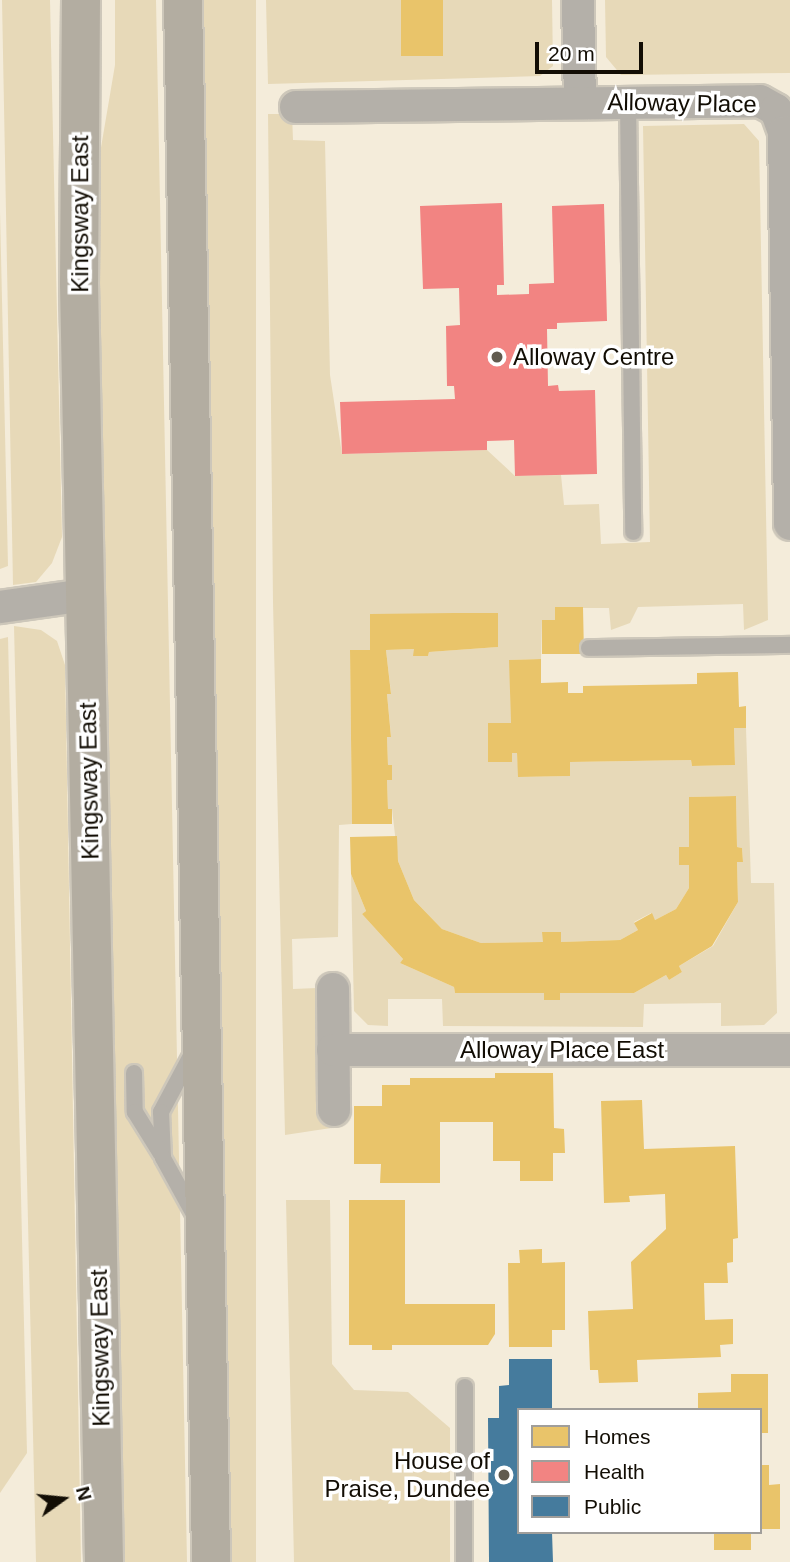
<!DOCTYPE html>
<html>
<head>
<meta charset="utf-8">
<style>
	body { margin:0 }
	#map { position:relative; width:790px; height:1562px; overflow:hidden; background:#f4ecda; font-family:Arial,sans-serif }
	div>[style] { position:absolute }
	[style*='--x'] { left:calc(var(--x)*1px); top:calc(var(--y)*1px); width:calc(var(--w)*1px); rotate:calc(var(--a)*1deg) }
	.green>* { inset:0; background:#e7d9b8; transform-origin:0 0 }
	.homes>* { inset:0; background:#e9c46a; transform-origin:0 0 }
	.health>* { inset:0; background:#f28482 }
	.public>* { inset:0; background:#457b9d }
	.roads { filter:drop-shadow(2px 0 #cdc7ba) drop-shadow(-2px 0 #cdc7ba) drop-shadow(0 2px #cdc7ba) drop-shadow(0 -2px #cdc7ba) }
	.lane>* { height:16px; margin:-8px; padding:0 8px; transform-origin:8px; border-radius:8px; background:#b4b0a9 }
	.street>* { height:32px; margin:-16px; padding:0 16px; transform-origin:16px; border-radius:16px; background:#b4b0a9 }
	.highway>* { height:38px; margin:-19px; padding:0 19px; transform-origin:19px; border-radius:19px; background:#b3ada1 }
	.dots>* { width:19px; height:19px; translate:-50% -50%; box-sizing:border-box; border:4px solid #fff; border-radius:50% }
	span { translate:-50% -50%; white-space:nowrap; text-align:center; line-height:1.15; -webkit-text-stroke:7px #fff; paint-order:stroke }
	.street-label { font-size:24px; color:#120d04 }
	.poi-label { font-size:24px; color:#120d04 }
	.left { translate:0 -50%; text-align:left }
	.right { translate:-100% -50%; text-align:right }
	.legend { position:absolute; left:517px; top:1408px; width:245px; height:126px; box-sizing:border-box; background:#fff; border:2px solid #a09e9b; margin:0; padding:9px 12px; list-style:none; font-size:21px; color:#120d04 }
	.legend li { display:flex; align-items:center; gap:14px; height:35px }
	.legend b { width:35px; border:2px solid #a09e9b }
	.north { position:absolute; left:28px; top:1464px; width:70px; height:70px; -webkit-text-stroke:5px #fff; paint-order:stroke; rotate:75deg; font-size:19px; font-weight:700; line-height:28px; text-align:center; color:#120d04 }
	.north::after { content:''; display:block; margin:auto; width:24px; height:32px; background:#120d04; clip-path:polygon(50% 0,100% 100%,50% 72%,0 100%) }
	.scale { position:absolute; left:535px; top:42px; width:108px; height:32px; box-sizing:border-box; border:4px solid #120d04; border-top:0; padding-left:9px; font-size:21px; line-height:24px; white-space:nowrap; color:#120d04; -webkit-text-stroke:5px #fff; paint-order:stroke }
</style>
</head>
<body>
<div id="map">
	<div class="green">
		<i style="clip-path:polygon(2px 0,50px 0,62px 537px,52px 563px,36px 582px,13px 585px)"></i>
		<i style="clip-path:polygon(115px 0,156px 0,187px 1562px,125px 1562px,96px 177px,115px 65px)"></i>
		<i style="left:200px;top:0;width:56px;height:1562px"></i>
		<i style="clip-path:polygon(266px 0,552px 0,553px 66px,540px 76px,268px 84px)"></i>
		<i style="clip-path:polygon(605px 0,790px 0,790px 73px,621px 75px,606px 57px)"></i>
		<i style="clip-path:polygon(268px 114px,292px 114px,293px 140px,325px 141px,330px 375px,342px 454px,487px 450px,515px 476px,561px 475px,564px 505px,599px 504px,601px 544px,650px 542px,643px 126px,744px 124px,759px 141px,768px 620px,744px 630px,743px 604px,638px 607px,630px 623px,611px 630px,609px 608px,556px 608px,555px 620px,542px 620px,541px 659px,510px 660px,511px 723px,488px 724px,488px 762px,512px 762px,512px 753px,517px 753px,519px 777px,570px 776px,570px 762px,691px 760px,692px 766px,735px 765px,734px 728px,746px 728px,751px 883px,774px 883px,777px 1013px,764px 1025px,721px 1026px,721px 1003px,644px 1004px,643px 1027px,443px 1026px,442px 999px,388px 999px,388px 1026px,368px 1025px,354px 1011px,351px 874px,366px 911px,362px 914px,403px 959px,400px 963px,454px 987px,455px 993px,544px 993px,544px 1000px,559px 1000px,560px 993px,634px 993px,666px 975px,669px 980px,682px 972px,679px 966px,713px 946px,738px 902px,737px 862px,743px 862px,742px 848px,737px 847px,736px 796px,689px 797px,689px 847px,679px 847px,679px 864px,689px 865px,689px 888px,676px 909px,655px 920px,651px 913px,634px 922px,638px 930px,620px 940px,561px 942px,561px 932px,543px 932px,543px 942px,481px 943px,442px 929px,414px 900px,398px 861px,392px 809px,388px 809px,387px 780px,392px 780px,392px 765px,388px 765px,387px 737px,391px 736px,387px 694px,391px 693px,386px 650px,414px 649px,414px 656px,428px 656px,429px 652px,498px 647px,498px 614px,370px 614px,370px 650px,350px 650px,352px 824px,339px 825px,338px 937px,292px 939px,293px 989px,317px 988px,319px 1105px,330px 1106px,331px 1128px,285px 1135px,273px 602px)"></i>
		<i style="clip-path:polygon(0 211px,8px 566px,0 569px)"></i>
		<i style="clip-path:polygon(14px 626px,41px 630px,57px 641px,65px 665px,81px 1562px,36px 1562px)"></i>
		<i style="clip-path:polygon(8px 637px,27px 1453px,0 1493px,0 639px)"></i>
		<i style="clip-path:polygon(286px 1200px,330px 1200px,332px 1364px,354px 1390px,408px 1392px,450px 1428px,450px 1562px,294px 1562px)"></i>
	</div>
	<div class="homes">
		<i style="left:401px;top:0;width:42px;height:56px"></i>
		<i style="clip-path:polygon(555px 607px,583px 607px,584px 654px,542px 654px,542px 620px,555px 620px)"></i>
		<i style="clip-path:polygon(455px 613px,498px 613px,498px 647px,429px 652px,428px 656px,413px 656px,414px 649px,386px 650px,391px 694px,387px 694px,391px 737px,387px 737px,388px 765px,392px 765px,392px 780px,387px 780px,388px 809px,392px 809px,392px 824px,352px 824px,350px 650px,370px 650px,370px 614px)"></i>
		<i style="clip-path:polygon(541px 659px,541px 683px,568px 682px,568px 693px,583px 693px,583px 686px,697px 684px,697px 673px,738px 672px,739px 707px,746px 706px,746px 728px,734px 728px,735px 765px,692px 766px,691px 760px,570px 762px,570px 776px,518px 777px,517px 753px,512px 753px,512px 762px,488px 762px,488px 723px,511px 723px,509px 660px)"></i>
		<i style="clip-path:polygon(736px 796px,737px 847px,742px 848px,743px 862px,737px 862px,738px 902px,712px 946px,679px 966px,682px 972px,669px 980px,666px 975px,634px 993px,560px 993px,560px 1000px,544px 1000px,544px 993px,455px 993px,454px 987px,400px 963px,403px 959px,362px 914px,366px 911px,351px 874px,350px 837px,397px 836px,398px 861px,414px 900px,442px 929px,481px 943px,543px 942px,542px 932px,561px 932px,561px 942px,620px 940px,638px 930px,634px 923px,652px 913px,655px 920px,676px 909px,689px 888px,689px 865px,679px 865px,679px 847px,689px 847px,689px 797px)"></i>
		<i style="clip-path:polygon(495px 1073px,553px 1073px,554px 1128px,564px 1129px,565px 1153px,553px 1153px,553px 1181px,520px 1181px,520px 1161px,493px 1161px,493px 1122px,440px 1122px,440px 1183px,380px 1183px,381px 1164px,354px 1164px,354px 1106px,382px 1106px,382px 1085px,410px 1085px,410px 1078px,495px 1078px)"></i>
		<i style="clip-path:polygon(642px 1100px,644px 1149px,735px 1146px,738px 1238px,733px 1239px,733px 1262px,727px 1263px,728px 1283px,704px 1283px,705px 1320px,733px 1319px,733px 1344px,720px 1345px,721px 1357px,637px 1360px,638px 1382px,599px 1383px,598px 1370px,590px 1370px,588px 1311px,633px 1309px,631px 1262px,666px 1229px,665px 1194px,629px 1196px,630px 1202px,604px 1203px,601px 1101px)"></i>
		<i style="clip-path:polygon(349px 1200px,405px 1200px,405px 1304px,495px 1304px,495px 1334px,488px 1345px,392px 1345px,392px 1350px,372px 1350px,372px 1345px,349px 1345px)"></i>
		<i style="clip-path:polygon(542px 1249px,542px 1263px,565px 1262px,565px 1330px,552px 1330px,552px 1347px,509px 1347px,508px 1263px,520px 1263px,519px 1250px)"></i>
		<i style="clip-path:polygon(731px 1374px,768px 1374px,768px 1433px,760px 1433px,760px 1410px,698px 1410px,698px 1393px,731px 1392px)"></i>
		<i style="clip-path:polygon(760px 1465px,769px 1465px,769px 1485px,780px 1484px,780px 1529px,760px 1529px)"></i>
		<i style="left:714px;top:1532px;width:37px;height:18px"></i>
	</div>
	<div class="health">
		<i style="clip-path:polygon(502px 203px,504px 285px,497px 285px,497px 295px,529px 294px,529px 284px,554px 283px,552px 206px,604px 204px,607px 321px,557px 323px,557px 329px,547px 329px,548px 386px,558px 385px,559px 391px,595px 390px,597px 474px,515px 476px,514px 440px,487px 441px,487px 450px,342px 454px,340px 402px,455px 399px,454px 386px,447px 386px,446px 326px,460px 325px,459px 288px,423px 289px,420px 206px)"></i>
	</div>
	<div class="public">
		<i style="clip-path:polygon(509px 1359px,552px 1359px,552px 1410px,519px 1410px,519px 1532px,552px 1532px,553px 1562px,489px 1562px,488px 1418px,499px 1418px,499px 1386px,509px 1385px)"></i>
	</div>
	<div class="roads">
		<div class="lane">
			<i style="--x:628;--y:101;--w:431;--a:89.3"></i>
			<i style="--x:589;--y:648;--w:201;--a:-0.9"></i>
			<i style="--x:193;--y:1052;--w:68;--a:118.1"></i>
			<i style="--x:161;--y:1112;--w:46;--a:87.5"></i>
			<i style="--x:163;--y:1158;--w:66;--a:61.1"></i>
			<i style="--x:134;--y:1073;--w:39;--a:89"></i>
			<i style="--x:135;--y:1112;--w:49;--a:58.2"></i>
			<i style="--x:464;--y:1562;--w:175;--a:-89.7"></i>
		</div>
		<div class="street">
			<i style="--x:578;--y:0;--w:101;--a:88.9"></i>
			<i style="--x:296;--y:107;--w:464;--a:-0.7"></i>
			<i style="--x:760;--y:101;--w:18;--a:29"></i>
			<i style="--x:776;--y:110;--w:23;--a:70"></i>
			<i style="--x:784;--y:132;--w:392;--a:89.1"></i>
			<i style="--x:0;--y:607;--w:86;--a:-8"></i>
			<i style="--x:333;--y:989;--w:121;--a:89.5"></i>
			<i style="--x:333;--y:1050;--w:457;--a:0"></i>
		</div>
		<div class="highway">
			<i style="--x:81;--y:0;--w:283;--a:90.4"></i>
			<i style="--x:79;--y:283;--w:1279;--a:88.88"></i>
			<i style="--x:183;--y:0;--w:1562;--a:88.97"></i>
		</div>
	</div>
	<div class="dots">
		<i style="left:497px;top:357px;background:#615b4f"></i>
		<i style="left:504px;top:1475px;background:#615b4f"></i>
	</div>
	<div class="street-label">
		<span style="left:682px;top:103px;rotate:1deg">Alloway Place</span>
		<span style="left:80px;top:214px;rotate:-90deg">Kingsway East</span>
		<span style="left:89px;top:781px;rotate:-91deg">Kingsway East</span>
		<span style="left:562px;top:1050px">Alloway Place East</span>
		<span style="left:100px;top:1348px;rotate:-91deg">Kingsway East</span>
	</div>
	<div class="poi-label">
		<span class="left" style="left:513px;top:357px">Alloway Centre</span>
		<span class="right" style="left:490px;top:1475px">House of<br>Praise, Dundee</span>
	</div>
	<ul class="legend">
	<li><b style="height:19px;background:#e9c46a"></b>Homes</li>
	<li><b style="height:19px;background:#f28482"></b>Health</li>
	<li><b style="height:19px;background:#457b9d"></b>Public</li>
	</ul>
	<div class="north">N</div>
	<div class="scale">20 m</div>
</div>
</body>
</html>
